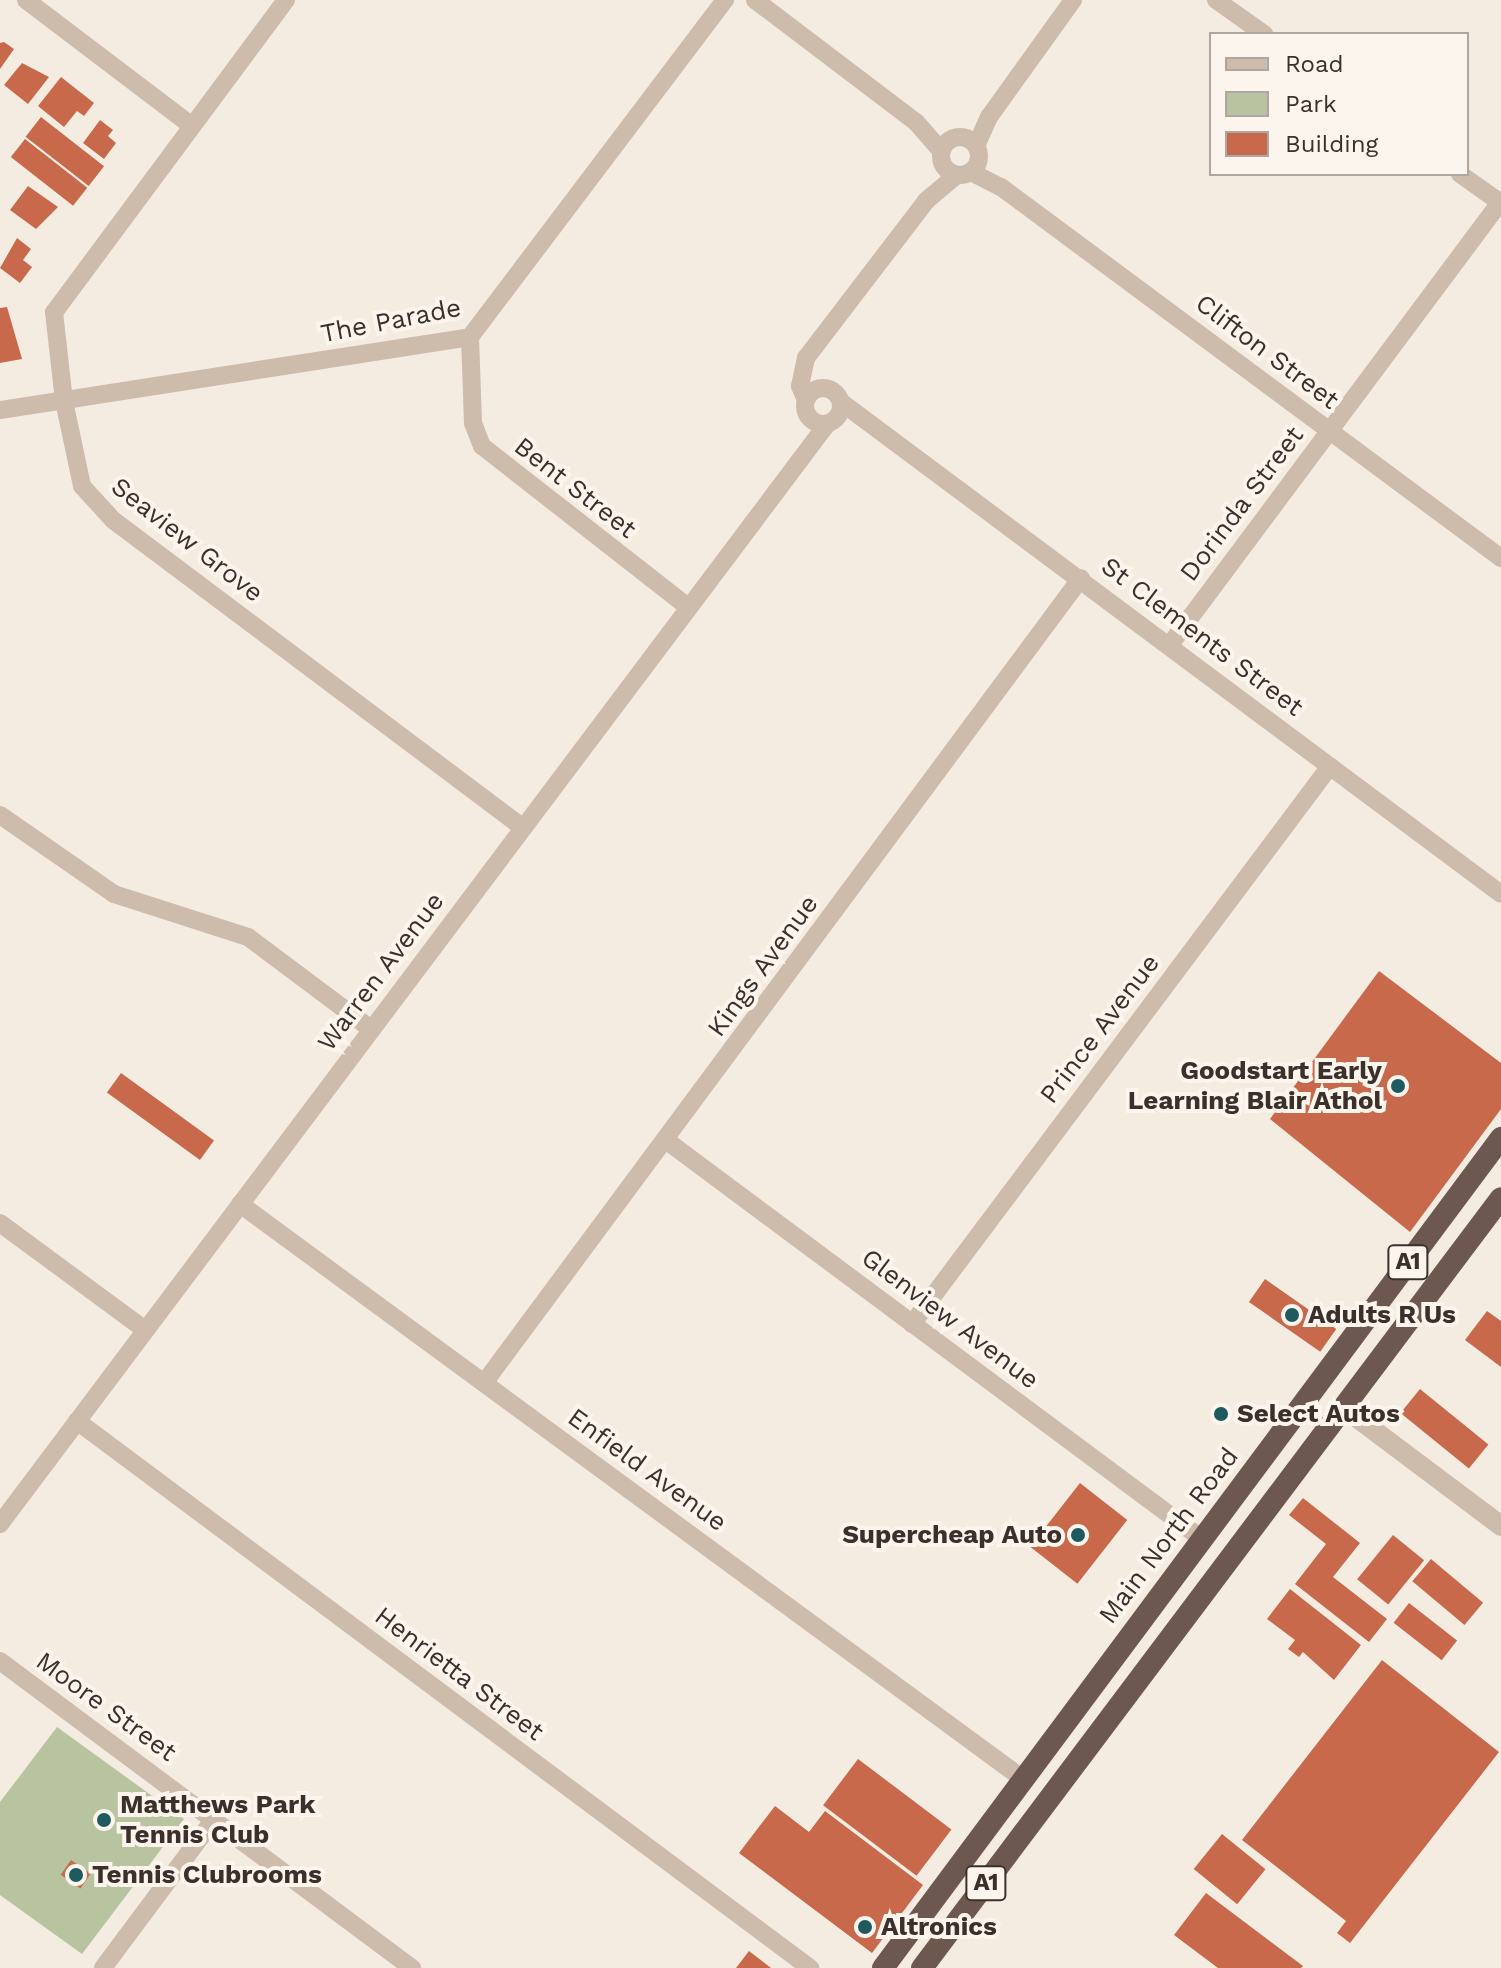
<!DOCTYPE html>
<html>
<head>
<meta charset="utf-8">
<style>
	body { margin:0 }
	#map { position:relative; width:1501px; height:1968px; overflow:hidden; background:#f4ebe1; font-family:"Work Sans",sans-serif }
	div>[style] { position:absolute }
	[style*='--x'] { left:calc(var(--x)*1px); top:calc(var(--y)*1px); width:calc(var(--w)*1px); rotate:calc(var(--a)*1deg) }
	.green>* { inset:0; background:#b8c4a0 }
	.building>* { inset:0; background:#c8694b; transform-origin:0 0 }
	.minor>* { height:18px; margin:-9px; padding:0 9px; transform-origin:9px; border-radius:9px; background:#cdbbac }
	.minor>.ring { margin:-9px; padding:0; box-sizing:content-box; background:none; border:18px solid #cdbbac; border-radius:50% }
	.tertiary>* { height:20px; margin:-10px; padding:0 10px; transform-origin:10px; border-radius:10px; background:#cdbbac }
	.trunk>* { height:22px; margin:-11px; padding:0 11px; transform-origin:11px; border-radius:11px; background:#6c584f }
	.dots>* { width:22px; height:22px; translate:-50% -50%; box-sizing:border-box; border:4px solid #fbf5ee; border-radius:50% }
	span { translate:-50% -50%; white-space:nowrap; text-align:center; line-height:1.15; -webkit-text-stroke:8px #fbf5ee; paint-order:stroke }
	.shield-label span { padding:2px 6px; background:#fbf5ee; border:2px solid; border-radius:6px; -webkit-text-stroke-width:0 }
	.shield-label { font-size:24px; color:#3b302b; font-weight:700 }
	.street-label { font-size:26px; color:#3b302b }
	.poi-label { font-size:26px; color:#3b302b; font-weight:700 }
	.right { translate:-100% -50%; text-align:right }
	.left { translate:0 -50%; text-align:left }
	.legend { position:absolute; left:1209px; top:32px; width:260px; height:144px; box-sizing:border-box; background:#fbf5ee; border:2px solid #aea6a0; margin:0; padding:10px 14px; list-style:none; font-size:24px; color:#3b302b }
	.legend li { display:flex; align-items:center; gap:16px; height:40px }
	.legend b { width:40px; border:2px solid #aea6a0 }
</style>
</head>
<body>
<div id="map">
	<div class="green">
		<i style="clip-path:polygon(57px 1727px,184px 1819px,82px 1954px,0 1895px,0 1802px)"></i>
	</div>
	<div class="building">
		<i style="clip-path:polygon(4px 42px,14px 49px,0 69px,0 43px)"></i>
		<i style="clip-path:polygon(22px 63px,49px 77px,28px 104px,4px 85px)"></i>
		<i style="clip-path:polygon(61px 77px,94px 103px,84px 116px,77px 111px,64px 127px,38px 106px)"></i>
		<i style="left:41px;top:117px;width:80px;height:25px;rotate:38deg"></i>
		<i style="clip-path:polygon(100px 120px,113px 130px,108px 136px,116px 143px,104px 159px,83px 143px)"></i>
		<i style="left:25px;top:139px;width:79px;height:23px;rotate:38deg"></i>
		<i style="clip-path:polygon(28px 186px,58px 207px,36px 229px,10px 210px)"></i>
		<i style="clip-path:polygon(17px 238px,31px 249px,23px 260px,32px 267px,20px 283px,0 268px)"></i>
		<i style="clip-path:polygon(7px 307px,22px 359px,0 363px,0 308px)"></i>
		<i style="clip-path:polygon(1379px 971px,1501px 1063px,1501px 1109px,1410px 1232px,1270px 1119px)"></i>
		<i style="left:121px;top:1073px;width:115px;height:24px;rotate:36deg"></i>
		<i style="left:1265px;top:1279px;width:87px;height:28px;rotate:35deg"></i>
		<i style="clip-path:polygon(1487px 1311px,1501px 1321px,1501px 1367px,1465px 1340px)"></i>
		<i style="left:1420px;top:1389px;width:88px;height:31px;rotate:39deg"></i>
		<i style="left:1080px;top:1483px;width:60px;height:81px;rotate:38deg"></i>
		<i style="clip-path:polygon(1303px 1498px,1360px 1543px,1333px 1577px,1387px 1619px,1369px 1642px,1295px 1584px,1326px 1544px,1289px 1515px)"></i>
		<i style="left:1393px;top:1535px;width:40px;height:57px;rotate:39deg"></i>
		<i style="left:1431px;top:1559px;width:68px;height:29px;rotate:40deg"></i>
		<i style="clip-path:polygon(1290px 1589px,1361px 1645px,1334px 1680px,1303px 1652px,1299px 1657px,1288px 1649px,1295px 1640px,1267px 1619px)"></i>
		<i style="left:1409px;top:1603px;width:61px;height:25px;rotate:38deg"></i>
		<i style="clip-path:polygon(1382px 1660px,1499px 1752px,1350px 1943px,1337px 1933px,1346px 1921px,1242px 1840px)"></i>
		<i style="left:858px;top:1759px;width:117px;height:58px;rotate:37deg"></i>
		<i style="clip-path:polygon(775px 1806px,809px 1832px,825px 1811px,923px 1885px,872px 1953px,739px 1853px)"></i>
		<i style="left:1222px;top:1834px;width:56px;height:45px;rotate:39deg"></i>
		<i style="left:71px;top:1860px;width:24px;height:18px;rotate:35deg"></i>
		<i style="clip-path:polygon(1206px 1893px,1303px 1966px,1301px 1968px,1218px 1968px,1174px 1935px)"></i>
		<i style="clip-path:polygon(749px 1951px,771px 1968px,736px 1968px)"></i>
	</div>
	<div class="minor">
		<i style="--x:26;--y:0;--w:208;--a:37.2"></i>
		<i style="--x:286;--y:0;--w:389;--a:126.6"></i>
		<i style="--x:54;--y:312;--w:90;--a:83.6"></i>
		<i style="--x:64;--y:401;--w:87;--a:78"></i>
		<i style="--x:82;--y:486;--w:46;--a:47.6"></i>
		<i style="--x:113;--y:520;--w:511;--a:36.89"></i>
		<i style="--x:755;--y:0;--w:202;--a:37.2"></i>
		<i style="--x:916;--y:122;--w:38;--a:49"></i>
		<i style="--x:1216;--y:0;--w:59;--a:35.3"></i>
		<i class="ring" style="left:941px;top:137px;width:20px;height:20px"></i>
		<i style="--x:976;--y:146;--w:32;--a:-66"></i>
		<i style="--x:989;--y:117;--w:144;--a:-54.3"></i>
		<i style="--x:971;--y:172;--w:34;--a:27"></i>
		<i style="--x:1001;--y:187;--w:623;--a:36.58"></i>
		<i style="--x:1460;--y:174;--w:50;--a:35.3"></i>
		<i style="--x:470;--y:337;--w:86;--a:88"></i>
		<i style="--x:473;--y:423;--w:25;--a:69"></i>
		<i style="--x:482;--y:446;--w:260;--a:38"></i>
		<i class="ring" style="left:805px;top:388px;width:18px;height:18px"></i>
		<i style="--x:806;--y:400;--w:15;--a:-113"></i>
		<i style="--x:800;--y:386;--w:29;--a:-78"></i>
		<i style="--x:806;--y:358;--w:199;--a:-52.6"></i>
		<i style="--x:927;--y:200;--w:39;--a:-40"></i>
		<i style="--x:841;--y:402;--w:823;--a:36.7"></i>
		<i style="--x:0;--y:410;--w:476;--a:-8.8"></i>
		<i style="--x:470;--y:337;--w:423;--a:-52.9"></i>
		<i style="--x:1169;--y:646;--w:555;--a:-53.27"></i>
		<i style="--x:0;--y:815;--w:139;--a:34.7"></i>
		<i style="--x:114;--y:894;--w:141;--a:17.8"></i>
		<i style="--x:248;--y:937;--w:154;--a:36.8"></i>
		<i style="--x:667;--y:1141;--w:667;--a:36.65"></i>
		<i style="--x:240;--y:1204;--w:971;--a:36.29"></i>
		<i style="--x:0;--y:1223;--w:180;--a:36.4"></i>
		<i style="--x:912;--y:1324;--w:697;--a:-53.16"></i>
		<i style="--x:484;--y:1383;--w:1002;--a:-53.44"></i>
		<i style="--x:77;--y:1421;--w:915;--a:36.73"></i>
		<i style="--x:0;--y:1524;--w:1376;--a:-53.06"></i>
		<i style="--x:0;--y:1661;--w:514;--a:36.69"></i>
		<i style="--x:103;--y:1968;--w:186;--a:-53.3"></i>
	</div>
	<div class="tertiary">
		<i style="--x:1344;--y:1408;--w:196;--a:36.9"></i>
	</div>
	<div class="trunk">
		<i style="--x:883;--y:1968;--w:1035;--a:-53.33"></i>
		<i style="--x:922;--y:1968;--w:963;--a:-53.06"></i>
	</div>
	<div class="dots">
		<i style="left:1398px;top:1086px;background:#1f5a5e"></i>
		<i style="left:1292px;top:1315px;background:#1f5a5e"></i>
		<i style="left:1221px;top:1414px;background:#1f5a5e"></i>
		<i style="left:1078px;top:1535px;background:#1f5a5e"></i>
		<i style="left:104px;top:1820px;background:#1f5a5e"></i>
		<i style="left:76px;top:1875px;background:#1f5a5e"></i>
		<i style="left:865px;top:1927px;background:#1f5a5e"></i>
	</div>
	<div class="shield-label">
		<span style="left:1408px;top:1262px">A1</span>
		<span style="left:986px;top:1883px">A1</span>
	</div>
	<div class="street-label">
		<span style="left:391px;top:321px;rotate:-11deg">The Parade</span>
		<span style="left:1267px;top:352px;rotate:37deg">Clifton Street</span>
		<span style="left:575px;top:488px;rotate:38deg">Bent Street</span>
		<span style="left:1242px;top:504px;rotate:-53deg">Dorinda Street</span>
		<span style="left:187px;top:540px;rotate:38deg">Seaview Grove</span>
		<span style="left:1202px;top:637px;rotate:37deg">St Clements Street</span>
		<span style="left:763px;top:966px;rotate:-54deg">Kings Avenue</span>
		<span style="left:381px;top:972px;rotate:-53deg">Warren Avenue</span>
		<span style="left:1100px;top:1029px;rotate:-53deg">Prince Avenue</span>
		<span style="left:950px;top:1319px;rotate:37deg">Glenview Avenue</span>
		<span style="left:647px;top:1470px;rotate:36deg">Enfield Avenue</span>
		<span style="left:1169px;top:1536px;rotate:-53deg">Main North Road</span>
		<span style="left:459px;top:1674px;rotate:37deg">Henrietta Street</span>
		<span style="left:106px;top:1707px;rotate:36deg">Moore Street</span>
	</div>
	<div class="poi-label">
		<span class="right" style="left:1382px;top:1086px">Goodstart Early<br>Learning Blair Athol</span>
		<span class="left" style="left:1308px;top:1315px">Adults R Us</span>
		<span class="left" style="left:1237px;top:1414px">Select Autos</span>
		<span class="right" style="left:1062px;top:1535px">Supercheap Auto</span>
		<span class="left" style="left:120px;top:1820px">Matthews Park<br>Tennis Club</span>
		<span class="left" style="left:92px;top:1875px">Tennis Clubrooms</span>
		<span class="left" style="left:881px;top:1927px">Altronics</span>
	</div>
	<ul class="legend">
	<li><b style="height:10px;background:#cdbbac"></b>Road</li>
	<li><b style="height:22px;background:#b8c4a0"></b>Park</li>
	<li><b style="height:22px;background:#c8694b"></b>Building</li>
	</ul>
</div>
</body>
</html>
